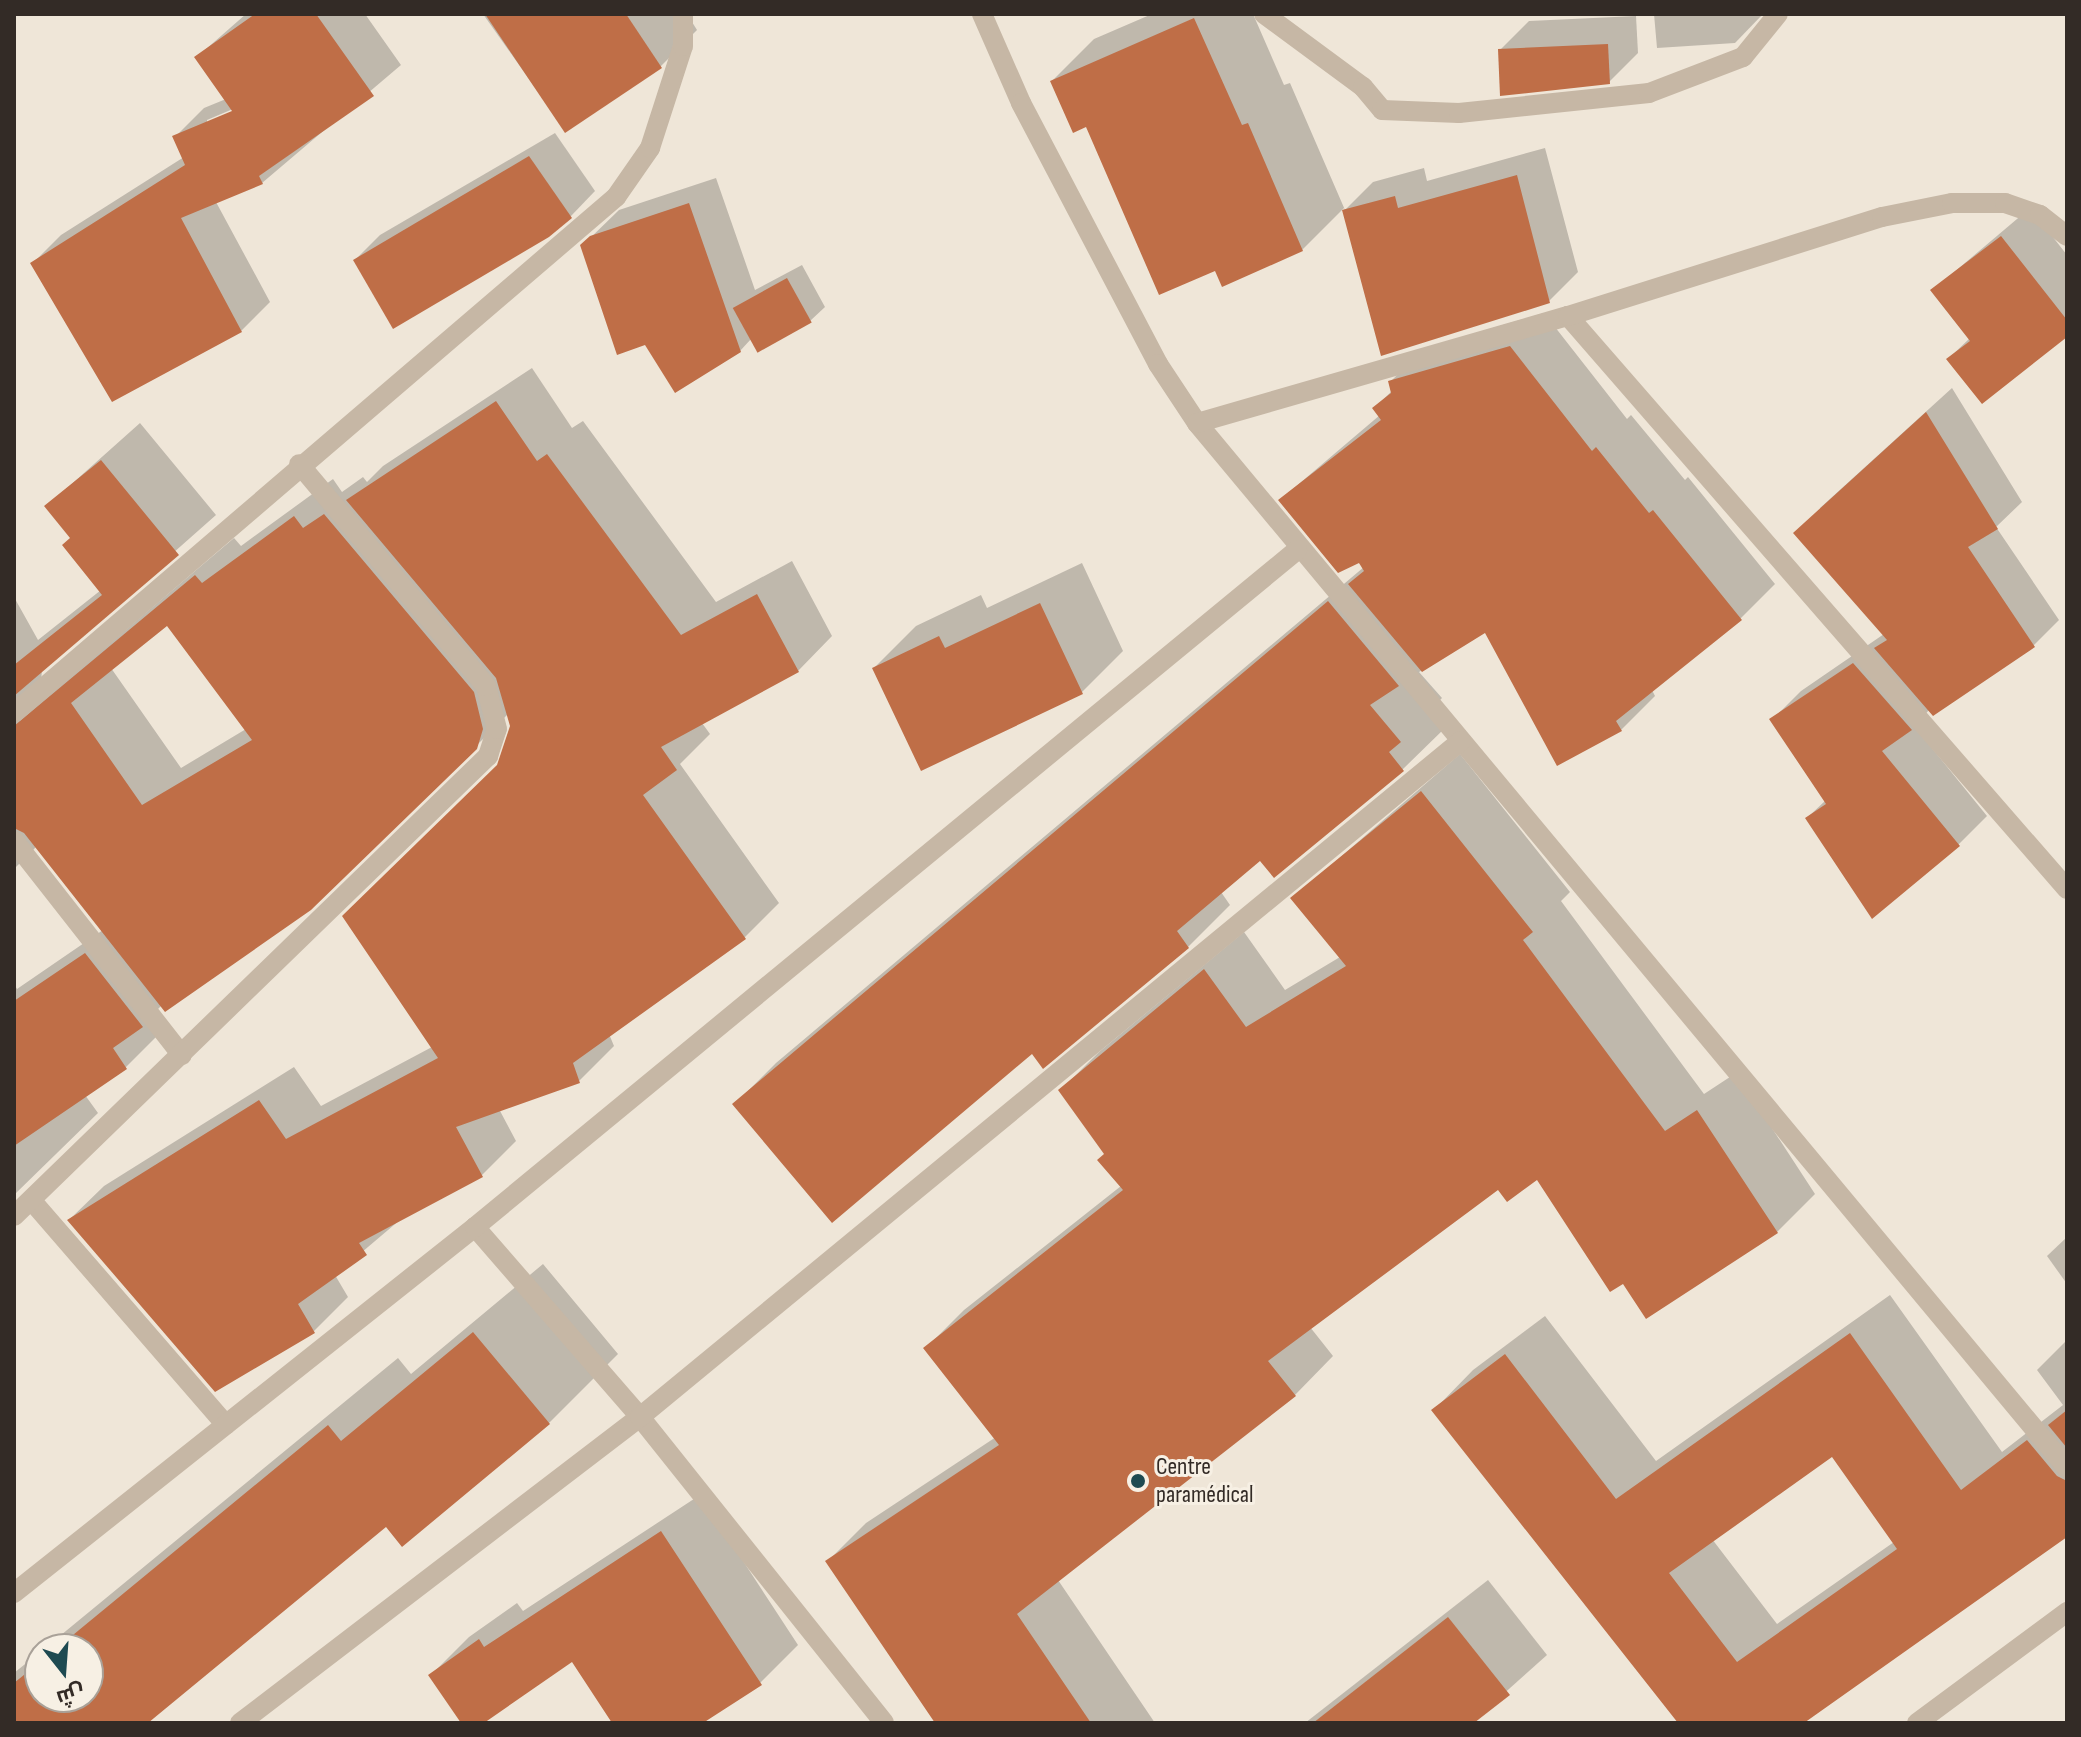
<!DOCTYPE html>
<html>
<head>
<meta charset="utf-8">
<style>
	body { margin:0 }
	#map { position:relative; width:2081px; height:1737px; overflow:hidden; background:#efe6d8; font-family:"Sofia Sans Condensed",Cairo,sans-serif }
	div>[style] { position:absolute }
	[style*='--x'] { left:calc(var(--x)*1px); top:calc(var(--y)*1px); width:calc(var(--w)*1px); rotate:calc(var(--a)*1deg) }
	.shadow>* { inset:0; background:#0003 }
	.building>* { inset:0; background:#bf6e47; transform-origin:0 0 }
	.service>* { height:20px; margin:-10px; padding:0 10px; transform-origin:10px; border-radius:10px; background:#c6b7a5 }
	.minor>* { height:20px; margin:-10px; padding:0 10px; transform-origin:10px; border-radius:10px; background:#c6b7a5 }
	.dots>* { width:22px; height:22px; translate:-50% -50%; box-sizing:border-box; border:4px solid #f7f0e4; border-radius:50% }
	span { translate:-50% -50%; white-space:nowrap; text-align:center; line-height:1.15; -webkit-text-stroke:6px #f7f0e4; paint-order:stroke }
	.poi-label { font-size:24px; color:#332b26 }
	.left { translate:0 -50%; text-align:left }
	.frame { position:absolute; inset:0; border:16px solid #332b26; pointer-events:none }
	.north { position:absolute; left:24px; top:1633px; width:80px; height:80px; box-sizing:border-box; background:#f7f0e4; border:2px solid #a9a198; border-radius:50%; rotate:163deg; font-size:22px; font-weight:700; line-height:32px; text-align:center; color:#332b26 }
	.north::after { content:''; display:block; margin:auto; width:28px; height:36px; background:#1e4a51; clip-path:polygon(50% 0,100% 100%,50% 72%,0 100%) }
</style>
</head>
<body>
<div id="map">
	<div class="shadow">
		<i style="clip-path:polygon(evenodd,246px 14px,365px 14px,401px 65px,262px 183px,216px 202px,270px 302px,241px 331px,32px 264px,61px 235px,184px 157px,175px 137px,204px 108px,226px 99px,197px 57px,246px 14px,240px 106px,242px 109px,207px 124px,207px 120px,240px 106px)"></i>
		<i style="clip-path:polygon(483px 14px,687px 14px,697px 30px,661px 66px,565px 130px)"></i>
		<i style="clip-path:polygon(1152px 14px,1253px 14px,1284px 85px,1290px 83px,1345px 210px,1373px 182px,1424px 168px,1427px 181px,1545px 148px,1578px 272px,1549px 301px,1383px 354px,1344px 208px,1302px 250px,1216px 268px,1052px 81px,1094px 39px)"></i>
		<i style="clip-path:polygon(1654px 14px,1763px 14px,1735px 43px,1657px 48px)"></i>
		<i style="clip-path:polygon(1636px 16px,1638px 53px,1609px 82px,1500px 50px,1529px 21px)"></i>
		<i style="clip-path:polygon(555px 133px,595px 191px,571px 216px,355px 260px,380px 235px)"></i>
		<i style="clip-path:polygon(716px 178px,755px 290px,802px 265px,825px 307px,810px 321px,751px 339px,740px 351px,583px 245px,619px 210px)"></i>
		<i style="clip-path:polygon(2030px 208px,2067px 255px,2067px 334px,1948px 359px,1970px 338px,1933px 290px)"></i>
		<i style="clip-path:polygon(1544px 313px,1627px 419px,1631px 415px,1685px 480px,1688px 477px,1775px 584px,1741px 618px,1652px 690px,1655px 696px,1621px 730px,1486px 630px,1419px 672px,1442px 698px,1430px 710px,1445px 728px,1403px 769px,1274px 875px,1260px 858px,1221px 892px,1230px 905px,1188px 947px,1033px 1051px,735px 1104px,776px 1063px,1364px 567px,1280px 500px,1380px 415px,1374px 408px,1393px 390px,1390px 382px,1425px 348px)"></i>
		<i style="clip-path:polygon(evenodd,532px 368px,572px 428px,583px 421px,716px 602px,792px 561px,832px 636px,798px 671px,702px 723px,710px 734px,680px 764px,779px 903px,745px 937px,609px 1034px,614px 1046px,579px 1081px,499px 1109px,516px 1141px,481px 1176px,401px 1219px,335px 1275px,348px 1297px,314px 1331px,69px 1220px,104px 1186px,294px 1067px,321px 1106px,432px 1047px,512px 726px,508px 714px,475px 747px,162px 1005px,154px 1013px,164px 1029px,126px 1067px,85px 1095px,98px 1113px,14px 1195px,14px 984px,17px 989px,103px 930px,37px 846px,14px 869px,14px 597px,38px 640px,101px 590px,72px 538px,47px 506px,140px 423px,216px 515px,42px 669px,41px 683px,57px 688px,234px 538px,241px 546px,333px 479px,342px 492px,363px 477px,367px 482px,383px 466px,532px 368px,168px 623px,246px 729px,181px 768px,111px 668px,168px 623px)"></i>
		<i style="clip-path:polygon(1952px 388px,2022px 502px,1996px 527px,2059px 620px,2034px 645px,1934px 713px,1930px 709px,1914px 726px,1987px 816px,1958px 845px,1807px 818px,1826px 800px,1772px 720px,1801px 691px,1884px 634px,1820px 508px)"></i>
		<i style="clip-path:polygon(1082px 563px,1123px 651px,1081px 693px,874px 668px,916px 626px,981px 595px,987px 608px)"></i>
		<i style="clip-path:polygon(1460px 754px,1570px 892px,1561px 901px,1704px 1094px,1736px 1073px,1815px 1194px,1777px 1232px,1624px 1281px,1537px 1177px,1498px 1187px,1310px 1327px,1333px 1356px,1295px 1395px,1058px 1580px,1155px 1723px,937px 1723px,828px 1561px,866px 1523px,996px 1437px,926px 1348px,964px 1310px,1121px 1186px,1106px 1153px,1061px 1090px,1099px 1052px,1244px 932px,1285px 990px,1340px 957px,1293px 898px)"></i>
		<i style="clip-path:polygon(2067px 1237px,2067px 1284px,2047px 1256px)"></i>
		<i style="clip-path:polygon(543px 1264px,618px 1354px,549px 1423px,386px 1524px,145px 1723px,14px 1723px,14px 1673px,40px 1652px,40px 1697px,88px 1697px,88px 1649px,44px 1649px,398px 1358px,411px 1374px)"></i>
		<i style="clip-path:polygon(evenodd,1890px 1295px,2002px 1452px,2063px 1405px,2037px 1370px,2067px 1340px,2067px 1535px,1803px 1723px,1679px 1723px,1434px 1410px,1473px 1370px,1545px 1316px,1656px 1461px,1890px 1295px,1833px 1454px,1894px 1542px,1777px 1624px,1712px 1539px,1833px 1454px)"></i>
		<i style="clip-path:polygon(700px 1495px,798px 1645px,760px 1683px,699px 1723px,615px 1723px,573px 1659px,480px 1723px,464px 1723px,431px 1675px,469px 1637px,517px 1603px,523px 1611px)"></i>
		<i style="clip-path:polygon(1488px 1580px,1547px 1655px,1471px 1723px,1305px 1723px)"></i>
	</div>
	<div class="building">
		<i style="clip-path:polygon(255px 14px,316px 14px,374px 96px,259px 176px,263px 184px,181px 218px,242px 332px,112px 402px,30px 263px,185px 165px,172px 136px,232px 111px,194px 57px)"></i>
		<i style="clip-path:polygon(485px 14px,626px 14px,662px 68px,565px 133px)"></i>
		<i style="clip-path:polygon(1194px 18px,1242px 125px,1248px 123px,1303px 251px,1222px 287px,1215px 271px,1159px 295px,1086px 127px,1073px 133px,1050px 81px)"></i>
		<i style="clip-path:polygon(1608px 44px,1610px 84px,1500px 96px,1498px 49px)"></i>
		<i style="clip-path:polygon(529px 156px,572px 218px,549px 237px,393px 329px,353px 260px)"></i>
		<i style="clip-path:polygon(1517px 175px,1550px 303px,1381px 356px,1342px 210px,1395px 196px,1398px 208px)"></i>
		<i style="clip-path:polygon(689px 203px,741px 352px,675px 393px,645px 345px,617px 355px,580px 245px,590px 236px)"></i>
		<i style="clip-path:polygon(2001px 236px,2067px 320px,2067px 337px,1982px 404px,1946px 359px,1970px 341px,1930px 290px)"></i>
		<i style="left:787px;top:278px;width:51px;height:62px;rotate:61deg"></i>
		<i style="clip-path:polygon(1510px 346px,1592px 451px,1596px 447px,1649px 513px,1653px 510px,1742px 620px,1616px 721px,1622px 731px,1557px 766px,1485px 633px,1422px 672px,1348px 584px,1364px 571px,1359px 563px,1338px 573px,1278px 500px,1381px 420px,1372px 408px,1391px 393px,1388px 381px)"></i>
		<i style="clip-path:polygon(496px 401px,537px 461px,547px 454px,681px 635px,757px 594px,799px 672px,661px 747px,677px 770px,643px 795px,746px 939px,573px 1063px,580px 1083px,456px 1127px,483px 1177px,359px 1243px,367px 1255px,298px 1304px,315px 1333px,215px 1392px,67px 1220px,259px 1100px,286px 1139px,438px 1058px,342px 916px,497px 765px,510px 726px,496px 678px,346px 500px)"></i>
		<i style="clip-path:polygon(1926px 412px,1998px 529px,1968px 547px,2035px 647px,1933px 716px,1874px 648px,1887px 640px,1793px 533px)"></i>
		<i style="clip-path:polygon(101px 460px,179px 555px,14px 696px,14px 665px,102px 595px,62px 545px,70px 538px,44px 506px)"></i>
		<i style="clip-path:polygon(evenodd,324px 514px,474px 692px,483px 729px,477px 749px,311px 910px,165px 1012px,24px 833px,14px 828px,14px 726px,195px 575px,202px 583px,294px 516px,303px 528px,324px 514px,167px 626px,252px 740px,142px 805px,71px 703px,167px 626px)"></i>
		<i style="clip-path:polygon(1328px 601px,1399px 686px,1370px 705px,1401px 742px,1389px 752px,1404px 771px,1274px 878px,1260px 861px,1177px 931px,1189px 948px,1043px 1069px,1032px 1054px,832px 1223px,732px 1104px)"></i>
		<i style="clip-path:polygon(1040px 603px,1083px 694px,921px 771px,872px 668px,939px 636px,945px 648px)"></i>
		<i style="clip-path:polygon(1853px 663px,1912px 730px,1882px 751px,1960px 846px,1872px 919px,1805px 818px,1826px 804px,1769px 719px)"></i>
		<i style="clip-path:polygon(1421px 791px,1533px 932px,1523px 940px,1665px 1131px,1697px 1110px,1778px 1233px,1646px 1319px,1623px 1284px,1610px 1292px,1537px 1180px,1507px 1202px,1498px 1190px,1268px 1361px,1296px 1396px,1017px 1614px,1091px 1723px,935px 1723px,825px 1561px,999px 1445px,923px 1348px,1123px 1190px,1097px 1160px,1104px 1154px,1058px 1090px,1204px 969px,1246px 1027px,1346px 966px,1290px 898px)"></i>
		<i style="clip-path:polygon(85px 953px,143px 1027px,113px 1048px,127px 1069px,14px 1146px,14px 1001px)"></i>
		<i style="clip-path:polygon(473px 1332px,550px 1424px,402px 1547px,386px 1527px,148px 1723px,14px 1723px,14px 1683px,40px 1662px,40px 1697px,88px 1697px,88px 1649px,56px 1649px,328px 1425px,341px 1441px)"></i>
		<i style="clip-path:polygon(evenodd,1850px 1333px,1961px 1490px,2027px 1440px,2057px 1476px,2067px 1481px,2067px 1537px,1804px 1723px,1678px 1723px,1431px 1410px,1505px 1354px,1616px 1499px,1850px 1333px,1832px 1457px,1897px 1549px,1737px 1662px,1669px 1573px,1832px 1457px)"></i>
		<i style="clip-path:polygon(2067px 1410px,2067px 1448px,2048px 1425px)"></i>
		<i style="clip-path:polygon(661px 1531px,762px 1685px,703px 1723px,612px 1723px,572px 1662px,484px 1723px,461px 1723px,428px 1675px,479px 1639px,484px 1647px)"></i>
		<i style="clip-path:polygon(1448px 1617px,1510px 1695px,1474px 1723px,1313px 1723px)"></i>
	</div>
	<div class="service">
		<i style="--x:14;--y:841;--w:272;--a:51.9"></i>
	</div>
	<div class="minor">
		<i style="--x:982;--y:14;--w:97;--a:66.3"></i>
		<i style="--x:1021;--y:103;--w:295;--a:62.3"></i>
		<i style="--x:1158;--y:364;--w:71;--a:56.5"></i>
		<i style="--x:1197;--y:423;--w:1360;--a:50.22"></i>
		<i style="--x:1264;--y:14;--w:123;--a:36.4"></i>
		<i style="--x:1363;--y:87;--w:30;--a:50"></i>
		<i style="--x:1382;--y:110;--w:77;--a:2.2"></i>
		<i style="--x:1459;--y:113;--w:191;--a:-6"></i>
		<i style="--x:1649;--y:93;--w:101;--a:-21"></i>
		<i style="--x:1743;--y:57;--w:55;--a:-50.9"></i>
		<i style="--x:1568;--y:316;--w:760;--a:48.95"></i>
		<i style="--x:1197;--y:423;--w:386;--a:-16.1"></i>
		<i style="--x:1568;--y:316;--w:329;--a:-17.5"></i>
		<i style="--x:1882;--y:217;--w:71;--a:-11.3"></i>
		<i style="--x:1952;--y:203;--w:53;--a:0"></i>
		<i style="--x:2005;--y:203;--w:37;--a:19"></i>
		<i style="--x:2040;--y:215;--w:34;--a:38"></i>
		<i style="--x:14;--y:713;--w:793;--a:-40.6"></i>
		<i style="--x:616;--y:197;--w:60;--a:-55.2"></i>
		<i style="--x:650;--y:148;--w:107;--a:-72.1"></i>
		<i style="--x:683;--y:46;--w:32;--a:-90"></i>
		<i style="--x:32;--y:1201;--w:296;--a:49.1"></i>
		<i style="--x:14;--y:1216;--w:661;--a:-44.14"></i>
		<i style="--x:488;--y:756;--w:28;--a:-72"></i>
		<i style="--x:497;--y:729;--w:44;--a:-104.3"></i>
		<i style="--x:486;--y:686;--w:290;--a:-130.1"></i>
		<i style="--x:475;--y:1227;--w:252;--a:49"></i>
		<i style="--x:640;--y:1417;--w:391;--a:51.4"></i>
		<i style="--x:14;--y:1593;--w:589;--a:-38.45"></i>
		<i style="--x:475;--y:1227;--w:1065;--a:-39.47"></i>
		<i style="--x:240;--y:1723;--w:504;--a:-37.42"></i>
		<i style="--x:640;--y:1417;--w:1063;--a:-39.47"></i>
		<i style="--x:1917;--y:1723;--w:187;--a:-36.5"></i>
	</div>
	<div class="dots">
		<i style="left:1138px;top:1481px;background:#1e4a51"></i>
	</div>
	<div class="poi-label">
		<span class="left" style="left:1156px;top:1481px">Centre<br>paramédical</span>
	</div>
	<div class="frame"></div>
	<div class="north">ش</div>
</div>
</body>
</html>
